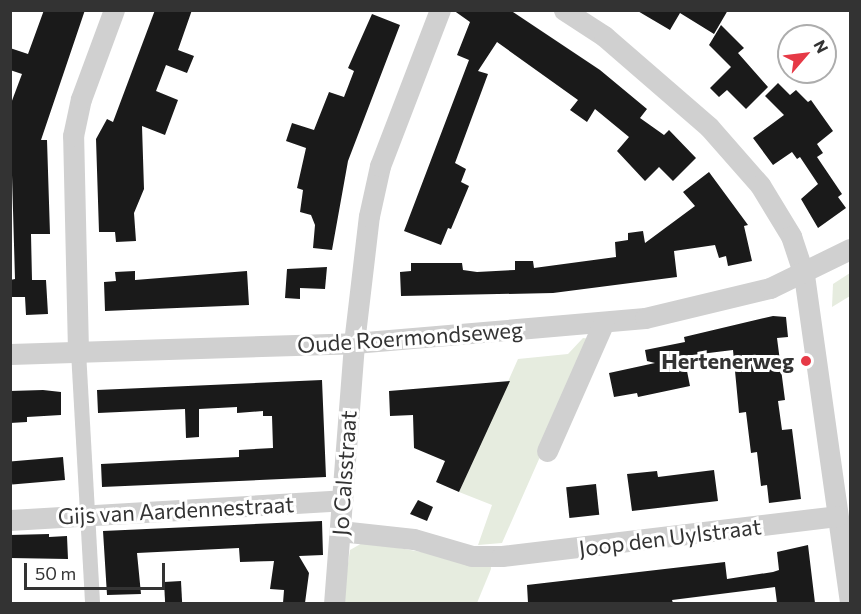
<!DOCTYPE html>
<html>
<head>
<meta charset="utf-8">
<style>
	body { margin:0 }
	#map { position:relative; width:861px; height:614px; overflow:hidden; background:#fff; font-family:Commissioner,sans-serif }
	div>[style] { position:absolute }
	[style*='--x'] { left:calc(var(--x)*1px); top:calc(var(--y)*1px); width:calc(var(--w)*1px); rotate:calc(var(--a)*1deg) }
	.green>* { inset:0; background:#e6ecdf }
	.building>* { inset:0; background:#1a1a1a; transform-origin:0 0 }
	.pedestrian>* { height:15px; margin:-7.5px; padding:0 7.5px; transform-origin:7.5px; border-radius:7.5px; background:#d0d0d0 }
	.minor>* { height:21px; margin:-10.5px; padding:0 10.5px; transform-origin:10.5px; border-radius:10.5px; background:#d0d0d0 }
	.dots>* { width:16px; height:16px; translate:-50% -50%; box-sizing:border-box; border:3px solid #fff; border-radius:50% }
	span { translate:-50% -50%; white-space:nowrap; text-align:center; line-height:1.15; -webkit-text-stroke:6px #fff; paint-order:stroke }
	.street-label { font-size:22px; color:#333 }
	.poi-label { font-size:22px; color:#333; font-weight:700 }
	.right { translate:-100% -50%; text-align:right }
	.frame { position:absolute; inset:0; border:12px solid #333; pointer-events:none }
	.north { position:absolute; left:777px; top:24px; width:60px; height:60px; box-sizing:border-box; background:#fff; border:2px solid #adadad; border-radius:50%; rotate:62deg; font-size:16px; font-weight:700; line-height:24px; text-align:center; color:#333 }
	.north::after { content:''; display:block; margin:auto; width:21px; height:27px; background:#e63946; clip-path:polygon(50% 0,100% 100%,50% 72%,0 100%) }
	.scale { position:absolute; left:24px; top:563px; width:141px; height:27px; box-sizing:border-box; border:3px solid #333; border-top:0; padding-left:8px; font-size:18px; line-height:21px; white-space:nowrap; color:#333; -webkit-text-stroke:4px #fff; paint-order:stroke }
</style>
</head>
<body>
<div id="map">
	<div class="green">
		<i style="clip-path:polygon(850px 273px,850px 296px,832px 307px,833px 284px)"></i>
		<i style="clip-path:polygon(583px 338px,592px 339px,502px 543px,478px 545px,492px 505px,459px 492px,518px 359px,568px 354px)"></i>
		<i style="clip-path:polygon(364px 542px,491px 564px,491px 569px,477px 603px,342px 604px,350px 550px)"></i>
	</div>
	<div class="building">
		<i style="clip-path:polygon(44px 10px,85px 10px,41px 140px,47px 140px,50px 234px,31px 234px,32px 280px,46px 280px,48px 314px,26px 315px,25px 297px,10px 297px,10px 280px,15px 279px,10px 106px,22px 74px,10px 70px,10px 48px,28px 54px)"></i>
		<i style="clip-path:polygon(155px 10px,192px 10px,178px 50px,194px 56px,187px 73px,166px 65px,156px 91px,178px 100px,165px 135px,142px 126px,144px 189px,134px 213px,136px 241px,116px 242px,115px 232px,99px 232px,96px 139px,107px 119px,113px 122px)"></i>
		<i style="clip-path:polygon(453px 10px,510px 10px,600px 70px,647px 109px,640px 118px,664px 135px,669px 130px,696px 158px,673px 181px,659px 167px,645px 181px,617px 151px,629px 137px,595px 109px,587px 122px,570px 110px,578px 100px,497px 42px,478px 71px,488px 74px,455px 163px,466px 169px,461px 182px,469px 186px,451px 229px,448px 228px,441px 245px,404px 231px,469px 60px,457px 55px,470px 22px)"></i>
		<i style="clip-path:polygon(636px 10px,728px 10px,714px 34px,680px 13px,670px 30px)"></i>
		<i style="clip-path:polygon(372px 14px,400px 25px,348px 161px,332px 250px,313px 248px,315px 225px,311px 215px,300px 212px,303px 190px,297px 188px,306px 148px,286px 141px,292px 123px,314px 130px,329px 92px,344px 97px,354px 71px,348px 68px)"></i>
		<i style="clip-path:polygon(721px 25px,744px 48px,738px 53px,768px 87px,746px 109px,727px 90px,719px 97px,710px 88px,731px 67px,709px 45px)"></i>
		<i style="clip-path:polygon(778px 83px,790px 95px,796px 90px,808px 102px,811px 100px,833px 131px,817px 144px,823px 153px,817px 157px,842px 194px,838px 197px,846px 208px,818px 228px,801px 199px,818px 184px,800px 157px,797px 159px,792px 152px,773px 165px,753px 138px,784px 115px,765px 96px)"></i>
		<i style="clip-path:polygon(709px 172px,748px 225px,744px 226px,752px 261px,728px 266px,726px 256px,719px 258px,715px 245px,674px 251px,677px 277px,553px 293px,401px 296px,400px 272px,411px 271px,411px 263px,462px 263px,463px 270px,477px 272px,515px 270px,515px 261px,533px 261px,534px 268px,616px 257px,615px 242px,628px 240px,628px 233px,643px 231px,645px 243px,695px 206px,683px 192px)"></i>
		<i style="clip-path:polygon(327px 267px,325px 289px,300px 288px,300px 299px,285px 298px,287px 269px)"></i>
		<i style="clip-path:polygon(135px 271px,135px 280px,247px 271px,249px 305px,105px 311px,104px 282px,116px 281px,115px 272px)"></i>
		<i style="clip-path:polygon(773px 316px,786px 317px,788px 337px,777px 338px,785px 400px,778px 401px,782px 430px,792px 429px,801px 499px,769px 503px,767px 485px,761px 486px,757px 452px,751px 453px,746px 412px,739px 413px,733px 350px,684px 356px,690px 386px,638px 397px,637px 393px,614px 397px,609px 373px,655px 363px,647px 361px,645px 350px,685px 342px,684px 337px)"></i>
		<i style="clip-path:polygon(322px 380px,326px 477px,102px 487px,101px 464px,239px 457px,239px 450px,273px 448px,272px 416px,263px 416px,263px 411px,237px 413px,237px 407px,199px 409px,199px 437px,186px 438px,185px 409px,98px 413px,97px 390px)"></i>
		<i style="clip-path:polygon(510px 381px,459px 492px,436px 482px,445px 461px,414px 448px,413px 415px,390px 416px,389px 391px)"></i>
		<i style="clip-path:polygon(43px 390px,61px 392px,61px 415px,27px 417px,27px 422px,10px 423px,10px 391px)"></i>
		<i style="left:63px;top:457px;width:23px;height:53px;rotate:85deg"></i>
		<i style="clip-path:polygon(714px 470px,718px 501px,632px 511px,627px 474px,657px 471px,658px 477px)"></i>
		<i style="left:596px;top:484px;width:31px;height:30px;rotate:84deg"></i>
		<i style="clip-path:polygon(418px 500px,433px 507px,427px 521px,410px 514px)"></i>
		<i style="clip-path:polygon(322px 521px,323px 555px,299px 556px,309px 573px,305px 603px,283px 603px,284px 590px,270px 589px,274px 561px,240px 562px,239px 548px,137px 553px,141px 594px,107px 595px,103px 531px)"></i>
		<i style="clip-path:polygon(49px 534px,49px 537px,67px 536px,68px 559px,10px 558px,10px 535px)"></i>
		<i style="clip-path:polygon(808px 545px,815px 603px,777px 603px,775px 587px,672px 600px,673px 603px,528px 603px,527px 585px,725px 562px,727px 579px,773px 572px,779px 570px,777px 552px)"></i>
		<i style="left:181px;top:581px;width:22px;height:17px;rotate:87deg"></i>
	</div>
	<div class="pedestrian">
		<i style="--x:78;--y:351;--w:253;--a:86.8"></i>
	</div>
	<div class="minor">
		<i style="--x:564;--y:10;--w:48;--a:33"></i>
		<i style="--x:604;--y:36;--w:139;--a:40.9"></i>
		<i style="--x:709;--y:127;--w:77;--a:48.7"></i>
		<i style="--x:760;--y:185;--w:60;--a:58.7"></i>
		<i style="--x:791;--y:236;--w:41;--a:71.6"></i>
		<i style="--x:804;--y:275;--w:329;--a:82"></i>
		<i style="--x:78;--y:351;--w:215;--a:-91.3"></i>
		<i style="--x:73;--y:136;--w:38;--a:-78"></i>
		<i style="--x:81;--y:99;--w:95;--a:-69.7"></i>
		<i style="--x:10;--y:354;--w:344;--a:-1.8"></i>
		<i style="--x:354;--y:343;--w:292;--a:-4.9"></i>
		<i style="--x:645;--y:318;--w:129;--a:-13.5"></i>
		<i style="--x:770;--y:288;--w:89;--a:-26"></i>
		<i style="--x:547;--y:451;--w:141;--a:-66.2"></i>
		<i style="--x:10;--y:520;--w:333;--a:-3.4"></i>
		<i style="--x:340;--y:531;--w:74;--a:6.2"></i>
		<i style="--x:414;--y:539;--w:60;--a:16.3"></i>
		<i style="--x:472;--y:556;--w:30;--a:0"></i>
		<i style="--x:502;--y:556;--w:337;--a:-6.8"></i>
		<i style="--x:334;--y:604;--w:262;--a:-85.6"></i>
		<i style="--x:354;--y:343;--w:128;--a:-83.3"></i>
		<i style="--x:369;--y:216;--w:51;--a:-77.6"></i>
		<i style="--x:380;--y:166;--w:167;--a:-69"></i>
	</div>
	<div class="dots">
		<i style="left:806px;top:361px;background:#e63946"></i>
	</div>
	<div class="street-label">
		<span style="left:410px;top:337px;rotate:-4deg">Oude Roermondseweg</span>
		<span style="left:344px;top:473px;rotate:-86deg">Jo Calsstraat</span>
		<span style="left:176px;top:510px;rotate:-3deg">Gijs van Aardennestraat</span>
		<span style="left:670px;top:537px;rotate:-7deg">Joop den Uylstraat</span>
	</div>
	<div class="poi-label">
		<span class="right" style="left:794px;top:361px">Hertenerweg</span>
	</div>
	<div class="frame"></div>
	<div class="north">N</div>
	<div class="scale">50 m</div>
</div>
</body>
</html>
